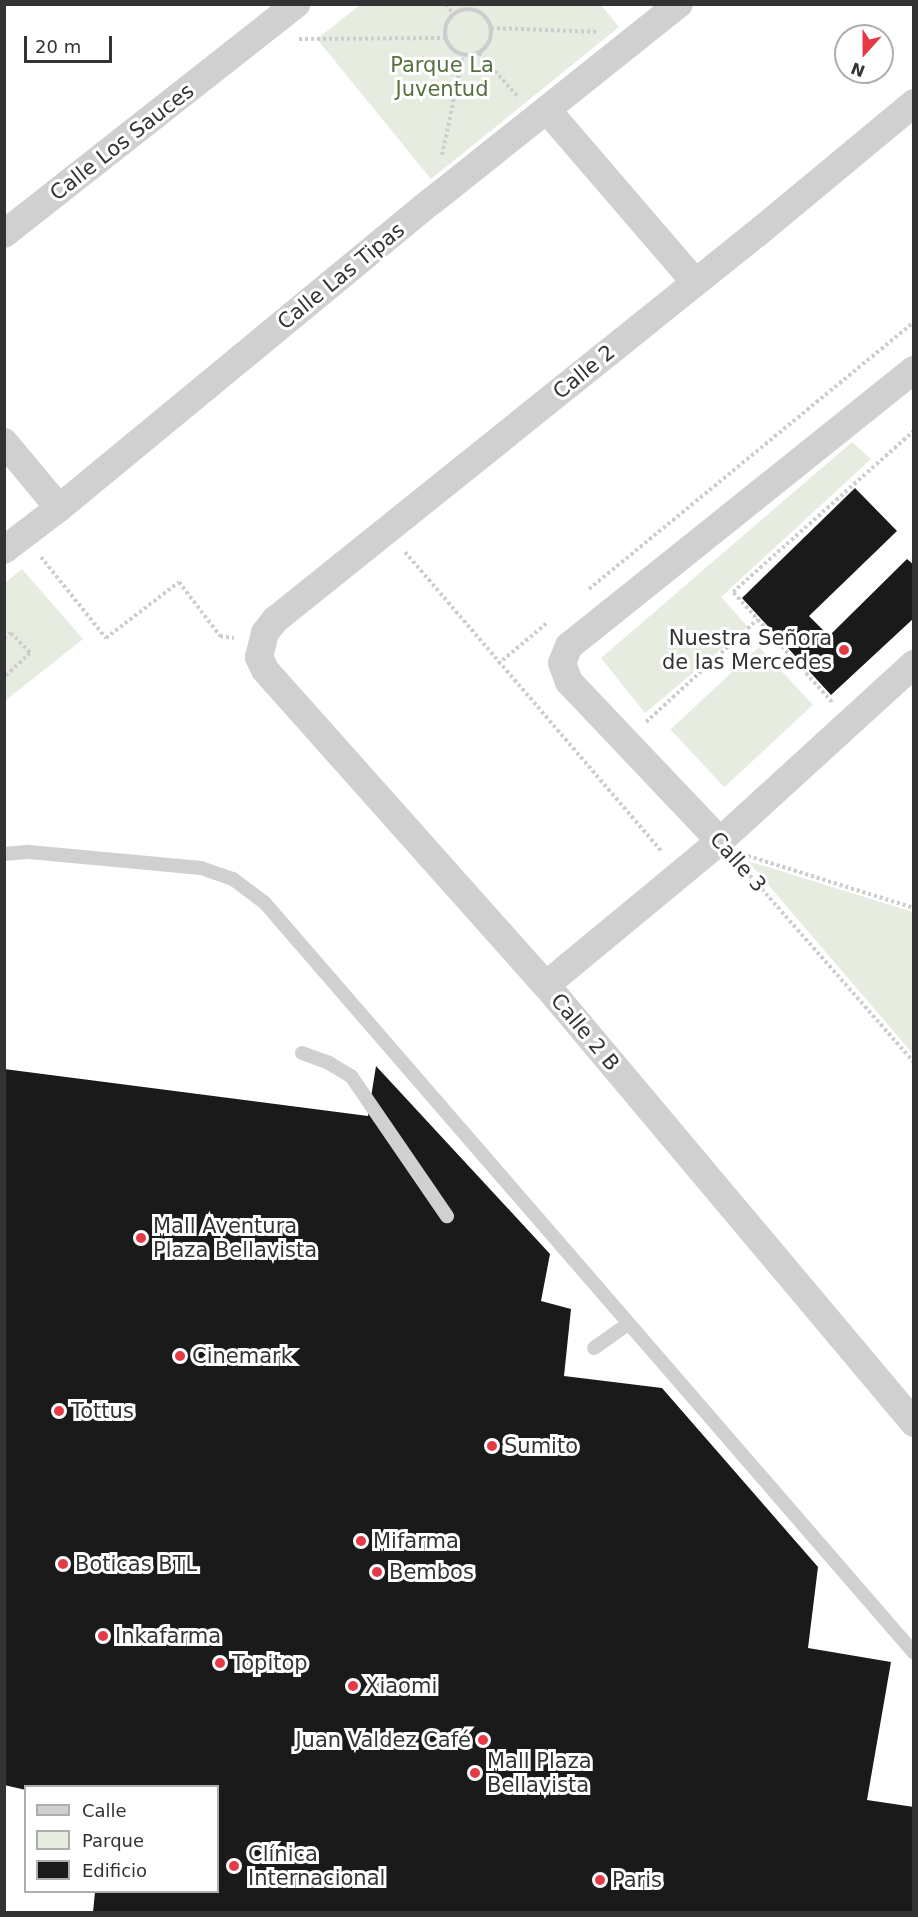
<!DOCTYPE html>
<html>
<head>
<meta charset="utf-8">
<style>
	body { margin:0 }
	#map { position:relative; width:918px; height:1917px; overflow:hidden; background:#fff; font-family:"DejaVu Sans",sans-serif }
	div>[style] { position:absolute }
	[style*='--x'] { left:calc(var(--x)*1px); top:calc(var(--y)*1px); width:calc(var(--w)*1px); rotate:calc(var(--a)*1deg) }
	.green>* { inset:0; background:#e6ecdf; transform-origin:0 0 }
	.building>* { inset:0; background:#1a1a1a }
	.path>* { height:4px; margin-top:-2px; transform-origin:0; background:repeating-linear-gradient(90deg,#cdcdcd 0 3px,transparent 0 6px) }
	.path>.ring { margin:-2px; padding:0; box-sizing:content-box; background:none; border:4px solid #cdcdcd; border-radius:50% }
	.service>* { height:14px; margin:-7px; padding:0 7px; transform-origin:7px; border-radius:7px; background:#d0d0d0 }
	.minor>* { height:28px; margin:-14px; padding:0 14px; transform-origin:14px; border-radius:14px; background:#d0d0d0 }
	.dots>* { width:16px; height:16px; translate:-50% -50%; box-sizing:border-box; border:3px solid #fff; border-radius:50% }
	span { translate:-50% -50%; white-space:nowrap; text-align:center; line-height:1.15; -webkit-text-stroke:6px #fff; paint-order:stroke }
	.park-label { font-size:21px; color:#56703f }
	.street-label { font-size:21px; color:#333 }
	.poi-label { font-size:21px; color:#333 }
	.right { translate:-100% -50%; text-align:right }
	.left { translate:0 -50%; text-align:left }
	.frame { position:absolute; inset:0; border:6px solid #333; pointer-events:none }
	.legend { position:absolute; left:24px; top:1785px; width:195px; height:108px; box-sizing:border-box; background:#fff; border:2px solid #adadad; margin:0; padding:8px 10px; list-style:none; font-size:18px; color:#333 }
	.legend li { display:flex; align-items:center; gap:12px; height:30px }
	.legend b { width:30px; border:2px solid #adadad }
	.north { position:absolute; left:834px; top:24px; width:60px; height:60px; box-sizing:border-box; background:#fff; border:2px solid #adadad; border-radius:50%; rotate:201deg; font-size:16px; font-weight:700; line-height:24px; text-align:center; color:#333 }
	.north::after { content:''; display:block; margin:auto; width:21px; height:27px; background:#e63946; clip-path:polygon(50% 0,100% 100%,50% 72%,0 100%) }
	.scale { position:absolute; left:24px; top:36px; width:88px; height:27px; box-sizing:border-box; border:3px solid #333; border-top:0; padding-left:8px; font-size:18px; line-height:21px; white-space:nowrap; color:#333; -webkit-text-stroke:4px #fff; paint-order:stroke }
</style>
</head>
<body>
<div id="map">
	<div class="green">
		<i style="clip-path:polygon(360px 5px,601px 5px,619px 27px,431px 179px,317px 39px)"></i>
		<i style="clip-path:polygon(852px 442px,871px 459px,721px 597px,748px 627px,645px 713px,601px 658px)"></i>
		<i style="clip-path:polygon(22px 569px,83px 639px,5px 701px,5px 583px)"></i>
		<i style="left:759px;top:647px;width:79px;height:121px;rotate:47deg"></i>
		<i style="clip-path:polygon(748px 861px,913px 912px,913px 1054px)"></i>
	</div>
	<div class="building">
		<i style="clip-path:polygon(855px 488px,897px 531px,809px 616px,829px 636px,907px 559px,914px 565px,914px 618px,831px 695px,742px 598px)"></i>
		<i style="clip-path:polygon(376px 1066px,550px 1254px,541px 1301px,571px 1309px,564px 1376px,662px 1388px,818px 1567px,808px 1648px,891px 1662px,867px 1800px,914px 1807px,914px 1912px,93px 1912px,95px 1892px,218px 1892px,218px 1786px,26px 1786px,26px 1790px,4px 1785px,4px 1069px,368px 1116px)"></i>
	</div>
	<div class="path">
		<i style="--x:446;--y:4;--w:12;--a:55"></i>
		<i class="ring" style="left:445px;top:9px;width:42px;height:42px"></i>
		<i style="--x:491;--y:28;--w:108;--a:2.1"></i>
		<i style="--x:299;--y:39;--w:146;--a:-0.4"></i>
		<i style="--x:479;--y:53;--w:59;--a:48.4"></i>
		<i style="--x:442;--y:155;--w:102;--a:-78.1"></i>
		<i style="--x:405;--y:552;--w:394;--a:49.4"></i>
		<i style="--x:41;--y:557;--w:104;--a:51.3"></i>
		<i style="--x:106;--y:638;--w:92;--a:-37.5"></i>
		<i style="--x:179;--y:582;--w:68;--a:52.8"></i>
		<i style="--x:220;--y:636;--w:14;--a:8"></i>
		<i style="--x:589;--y:589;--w:421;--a:-39.4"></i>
		<i style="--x:4;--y:638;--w:9;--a:-36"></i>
		<i style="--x:11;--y:633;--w:28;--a:46"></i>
		<i style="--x:30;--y:653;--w:35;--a:137"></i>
		<i style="--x:498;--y:664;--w:65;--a:-40"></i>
		<i style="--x:832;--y:702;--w:148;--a:-132"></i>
		<i style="--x:733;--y:592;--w:242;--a:-41.7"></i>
		<i style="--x:646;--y:722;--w:152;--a:-42.6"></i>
		<i style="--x:748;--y:856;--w:174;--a:17.4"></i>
		<i style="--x:738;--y:862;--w:266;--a:48.7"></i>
	</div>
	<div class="service">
		<i style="--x:4;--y:854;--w:25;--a:-5"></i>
		<i style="--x:29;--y:852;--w:173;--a:5.3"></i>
		<i style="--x:201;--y:868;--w:34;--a:19"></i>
		<i style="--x:233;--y:879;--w:39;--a:37"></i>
		<i style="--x:264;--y:902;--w:993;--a:49.12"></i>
		<i style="--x:302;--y:1053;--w:29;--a:20"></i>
		<i style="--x:329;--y:1063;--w:26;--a:31"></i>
		<i style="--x:351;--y:1076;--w:170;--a:55.6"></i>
		<i style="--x:594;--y:1348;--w:42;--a:-35.2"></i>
	</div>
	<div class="minor">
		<i style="--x:914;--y:103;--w:205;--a:140.3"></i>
		<i style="--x:756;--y:234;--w:617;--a:141.25"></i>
		<i style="--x:275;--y:620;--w:16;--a:128"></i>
		<i style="--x:265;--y:633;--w:25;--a:104"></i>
		<i style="--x:259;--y:657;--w:14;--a:65"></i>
		<i style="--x:265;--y:670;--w:422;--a:48.3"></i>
		<i style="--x:546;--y:985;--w:572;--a:49.96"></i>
		<i style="--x:547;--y:110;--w:227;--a:49.3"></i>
		<i style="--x:4;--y:234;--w:372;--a:-38.2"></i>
		<i style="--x:4;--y:442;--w:86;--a:50.2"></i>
		<i style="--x:4;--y:550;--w:69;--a:-37.4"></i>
		<i style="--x:59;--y:508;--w:483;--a:-39.5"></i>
		<i style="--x:432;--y:201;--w:316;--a:-38.6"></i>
		<i style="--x:720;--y:841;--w:219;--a:-133.5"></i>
		<i style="--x:569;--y:682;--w:20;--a:-110"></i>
		<i style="--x:562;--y:663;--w:18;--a:-68"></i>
		<i style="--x:569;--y:646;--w:442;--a:-38.7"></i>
		<i style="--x:546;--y:985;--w:226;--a:-39.6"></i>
		<i style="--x:720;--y:841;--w:263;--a:-42.4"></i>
	</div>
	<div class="dots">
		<i style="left:844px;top:650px;background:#e63946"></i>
		<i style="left:141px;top:1238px;background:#e63946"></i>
		<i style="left:180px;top:1356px;background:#e63946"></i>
		<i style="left:59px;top:1411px;background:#e63946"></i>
		<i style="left:492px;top:1446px;background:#e63946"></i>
		<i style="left:361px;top:1541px;background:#e63946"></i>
		<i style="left:63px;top:1564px;background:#e63946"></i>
		<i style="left:377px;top:1572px;background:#e63946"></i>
		<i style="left:103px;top:1636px;background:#e63946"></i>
		<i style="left:220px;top:1663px;background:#e63946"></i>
		<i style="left:353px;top:1686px;background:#e63946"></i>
		<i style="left:483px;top:1740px;background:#e63946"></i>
		<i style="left:475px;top:1773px;background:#e63946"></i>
		<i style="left:234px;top:1866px;background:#e63946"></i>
		<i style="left:600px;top:1880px;background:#e63946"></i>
	</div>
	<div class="park-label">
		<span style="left:442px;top:77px">Parque La<br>Juventud</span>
	</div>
	<div class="street-label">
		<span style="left:122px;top:142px;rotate:-38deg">Calle Los Sauces</span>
		<span style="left:341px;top:276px;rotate:-39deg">Calle Las Tipas</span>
		<span style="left:584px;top:372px;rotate:-39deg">Calle 2</span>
		<span style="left:738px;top:862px;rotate:48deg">Calle 3</span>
		<span style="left:585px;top:1032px;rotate:50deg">Calle 2 B</span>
	</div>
	<div class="poi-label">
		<span class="right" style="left:832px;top:650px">Nuestra Señora<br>de las Mercedes</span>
		<span class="left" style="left:153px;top:1238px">Mall Aventura<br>Plaza Bellavista</span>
		<span class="left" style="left:192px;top:1356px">Cinemark</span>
		<span class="left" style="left:71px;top:1411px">Tottus</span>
		<span class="left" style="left:504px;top:1446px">Sumito</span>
		<span class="left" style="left:373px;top:1541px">Mifarma</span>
		<span class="left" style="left:75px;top:1564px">Boticas BTL</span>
		<span class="left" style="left:389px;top:1572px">Bembos</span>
		<span class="left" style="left:115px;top:1636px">Inkafarma</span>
		<span class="left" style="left:232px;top:1663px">Topitop</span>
		<span class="left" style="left:365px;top:1686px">Xiaomi</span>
		<span class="right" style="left:471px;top:1740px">Juan Valdez Café</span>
		<span class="left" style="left:487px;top:1773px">Mall Plaza<br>Bellavista</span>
		<span class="left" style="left:248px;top:1866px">Clínica<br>Internacional</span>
		<span class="left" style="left:612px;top:1880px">Paris</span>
	</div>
	<div class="frame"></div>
	<ul class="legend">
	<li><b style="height:8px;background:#d0d0d0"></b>Calle</li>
	<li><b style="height:16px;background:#e6ecdf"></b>Parque</li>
	<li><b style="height:16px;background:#1a1a1a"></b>Edificio</li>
	</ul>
	<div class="north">N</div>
	<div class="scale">20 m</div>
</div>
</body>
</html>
